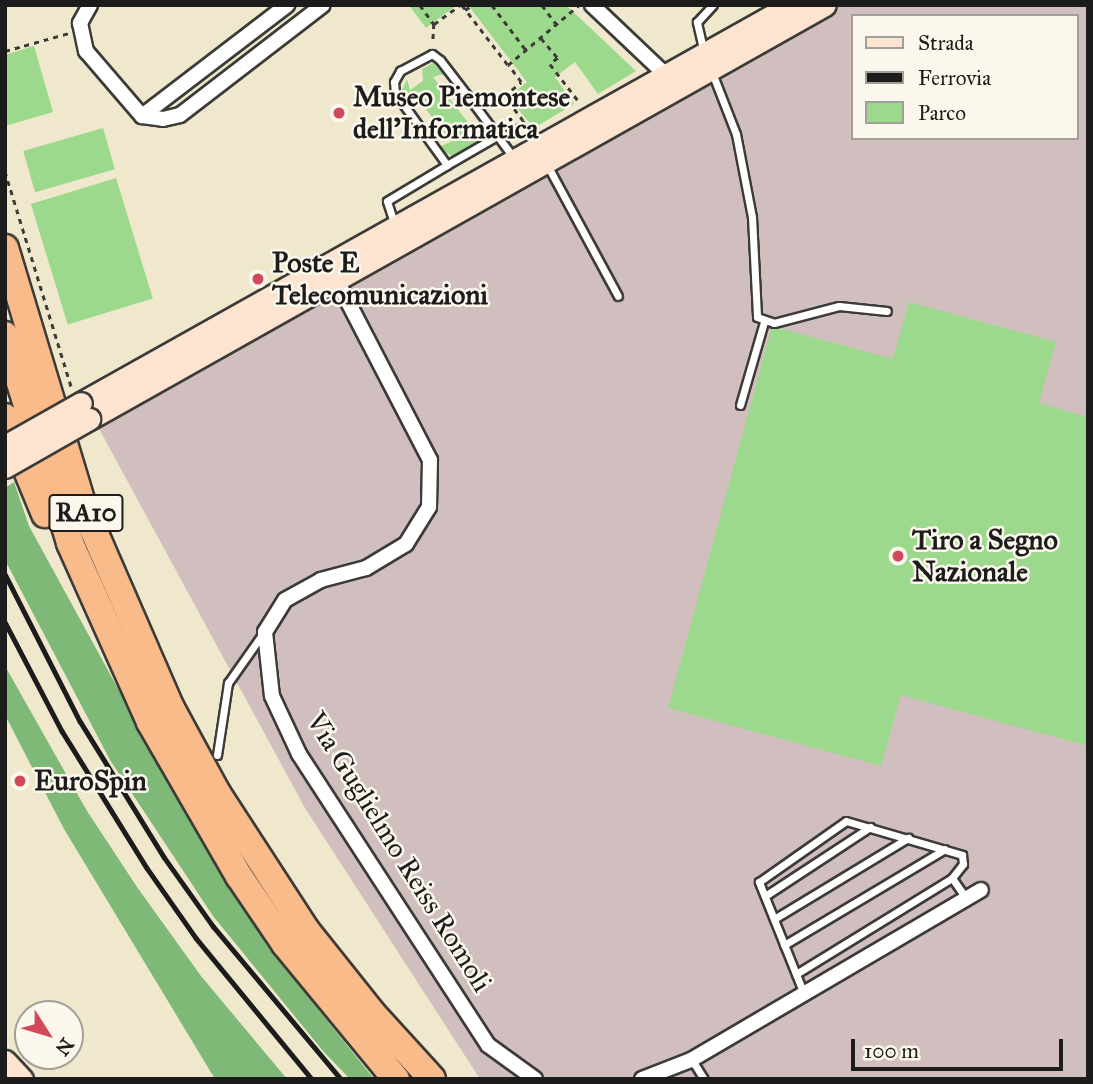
<!DOCTYPE html>
<html>
<head>
<meta charset="utf-8">
<style>
	body { margin:0 }
	#map { position:relative; width:1093px; height:1084px; overflow:hidden; background:#efe8cd; font-family:"IM FELL Great Primer",serif }
	div>[style] { position:absolute }
	[style*='--x'] { left:calc(var(--x)*1px); top:calc(var(--y)*1px); width:calc(var(--w)*1px); rotate:calc(var(--a)*1deg) }
	.industrial>* { inset:0; background:#d1bfbf }
	.green>* { inset:0; background:#9dd98d; transform-origin:0 0 }
	.forest>* { inset:0; background:#7eb978 }
	.path>* { height:2.5px; margin-top:-1.25px; transform-origin:0; background:repeating-linear-gradient(90deg,#3c3b37 0 5px,transparent 0 10px) }
	.roads { filter:drop-shadow(2px 0 #3c3b37) drop-shadow(-2px 0 #3c3b37) drop-shadow(0 2px #3c3b37) drop-shadow(0 -2px #3c3b37) }
	.lane>* { height:7px; margin:-3.5px; padding:0 3.5px; transform-origin:3.5px; border-radius:3.5px; background:#fff }
	.street>* { height:14px; margin:-7px; padding:0 7px; transform-origin:7px; border-radius:7px; background:#fff }
	.secondary>* { height:21px; margin:-10.5px; padding:0 10.5px; transform-origin:10.5px; border-radius:10.5px; background:#fde4d1 }
	.highway>* { height:26px; margin:-13px; padding:0 13px; transform-origin:13px; border-radius:13px; background:#fabb8b }
	.rail>* { height:4.5px; margin:-2.25px; padding:0 2.25px; transform-origin:2.25px; border-radius:2.25px; background:#1c1c1c }
	.bridges { filter:drop-shadow(2px 0 #3c3b37) drop-shadow(-2px 0 #3c3b37) drop-shadow(0 2px #3c3b37) drop-shadow(0 -2px #3c3b37) }
	.secondary-bridge>* { height:21px; margin:-10.5px; padding:0 10.5px; transform-origin:10.5px; border-radius:10.5px; background:#fde4d1 }
	.dots>* { width:19px; height:19px; translate:-50% -50%; box-sizing:border-box; border:4px solid #fbf7ec; border-radius:50% }
	span { translate:-50% -50%; white-space:nowrap; text-align:center; line-height:1.15; -webkit-text-stroke:5px #fbf7ec; paint-order:stroke }
	.shield-label span { padding:2px 5px; background:#fbf7ec; border:2px solid; border-radius:5px; -webkit-text-stroke-width:0 }
	.shield-label { font-size:26px; color:#1c1c1c; font-weight:700 }
	.poi-label { font-size:28px; color:#1c1c1c; font-weight:700 }
	.left { translate:0 -50%; text-align:left }
	.street-label { font-size:28px; color:#1c1c1c }
	.frame { position:absolute; inset:0; border:7px solid #1c1c1c; pointer-events:none }
	.legend { position:absolute; left:851px; top:14px; width:228px; height:126px; box-sizing:border-box; background:#fbf7ec; border:2px solid #a29f99; margin:0; padding:9px 12px; list-style:none; font-size:21px; color:#1c1c1c }
	.legend li { display:flex; align-items:center; gap:14px; height:35px }
	.legend b { width:35px; border:2px solid #a29f99 }
	.north { position:absolute; left:14px; top:1000px; width:70px; height:70px; box-sizing:border-box; background:#fbf7ec; border:2px solid #a29f99; border-radius:50%; rotate:127deg; font-size:19px; font-weight:700; line-height:28px; text-align:center; color:#1c1c1c }
	.north::after { content:''; display:block; margin:auto; width:24px; height:32px; background:#d1495b; clip-path:polygon(50% 0,100% 100%,50% 72%,0 100%) }
	.scale { position:absolute; left:851px; top:1039px; width:212px; height:32px; box-sizing:border-box; border:4px solid #1c1c1c; border-top:0; padding-left:9px; font-size:21px; line-height:24px; white-space:nowrap; color:#1c1c1c; -webkit-text-stroke:5px #fbf7ec; paint-order:stroke }
</style>
</head>
<body>
<div id="map">
	<div class="industrial">
		<i style="clip-path:polygon(evenodd,838px 5px,1088px 5px,1088px 1079px,480px 1079px,305px 808px,97px 425px,838px 5px,853px 16px,1077px 16px,1077px 138px,853px 138px,853px 16px)"></i>
	</div>
	<div class="green">
		<i style="clip-path:polygon(409px 5px,457px 5px,426px 28px)"></i>
		<i style="clip-path:polygon(468px 5px,566px 5px,636px 71px,598px 94px,575px 62px,555px 77px,574px 104px,534px 128px,512px 102px,515px 92px,527px 82px)"></i>
		<i style="clip-path:polygon(34px 46px,53px 112px,5px 126px,5px 55px)"></i>
		<i style="clip-path:polygon(433px 63px,444px 74px,433px 77px,473px 129px,485px 128px,487px 132px,485px 141px,454px 157px,442px 151px,441px 146px,451px 142px,416px 96px,404px 98px,401px 93px,407px 79px,410px 90px,423px 81px,422px 69px)"></i>
		<i style="left:103px;top:128px;width:43px;height:83px;rotate:74deg"></i>
		<i style="left:116px;top:178px;width:126px;height:89px;rotate:73deg"></i>
		<i style="clip-path:polygon(909px 302px,1056px 342px,1039px 403px,1088px 417px,1088px 746px,901px 695px,881px 766px,668px 708px,772px 326px,893px 359px)"></i>
	</div>
	<div class="forest">
		<i style="clip-path:polygon(14px 482px,29px 526px,191px 822px,266px 944px,374px 1079px,350px 1079px,323px 1051px,213px 916px,110px 760px,5px 560px,5px 488px)"></i>
		<i style="clip-path:polygon(5px 666px,87px 811px,137px 887px,201px 976px,287px 1079px,215px 1079px,64px 829px,5px 715px)"></i>
	</div>
	<div class="path">
		<i style="--x:420;--y:5;--w:24;--a:54"></i>
		<i style="--x:434;--y:24;--w:19;--a:93"></i>
		<i style="--x:462;--y:5;--w:76;--a:52.5"></i>
		<i style="--x:492;--y:5;--w:56;--a:52.9"></i>
		<i style="--x:542;--y:5;--w:25;--a:53"></i>
		<i style="--x:465;--y:10;--w:9;--a:-36"></i>
		<i style="--x:434;--y:24;--w:32;--a:-36"></i>
		<i style="--x:541;--y:38;--w:26;--a:50"></i>
		<i style="--x:558;--y:58;--w:10;--a:143"></i>
		<i style="--x:550;--y:64;--w:49;--a:52.4"></i>
		<i style="--x:5;--y:51;--w:66;--a:-15.7"></i>
		<i style="--x:523;--y:121;--w:14;--a:54"></i>
		<i style="--x:505;--y:131;--w:21;--a:-29"></i>
		<i style="--x:523;--y:121;--w:31;--a:-127"></i>
		<i style="--x:504;--y:96;--w:22;--a:-39"></i>
		<i style="--x:521;--y:82;--w:21;--a:-127"></i>
		<i style="--x:508;--y:65;--w:93;--a:-40.2"></i>
		<i style="--x:5;--y:171;--w:228;--a:72.9"></i>
	</div>
	<div class="roads">
		<div class="lane">
			<i style="--x:704;--y:53;--w:32;--a:-103"></i>
			<i style="--x:697;--y:22;--w:23;--a:-47"></i>
			<i style="--x:711;--y:70;--w:69;--a:68.7"></i>
			<i style="--x:736;--y:134;--w:85;--a:79.1"></i>
			<i style="--x:752;--y:217;--w:100;--a:87.1"></i>
			<i style="--x:757;--y:317;--w:18;--a:19"></i>
			<i style="--x:774;--y:323;--w:67;--a:-14.7"></i>
			<i style="--x:839;--y:306;--w:48;--a:5.9"></i>
			<i style="--x:497;--y:136;--w:58;--a:149.9"></i>
			<i style="--x:447;--y:165;--w:89;--a:-125.8"></i>
			<i style="--x:395;--y:93;--w:11;--a:-95"></i>
			<i style="--x:394;--y:82;--w:13;--a:-61"></i>
			<i style="--x:400;--y:71;--w:36;--a:-28"></i>
			<i style="--x:432;--y:54;--w:10;--a:37"></i>
			<i style="--x:440;--y:60;--w:44;--a:52.4"></i>
			<i style="--x:467;--y:95;--w:79;--a:53.3"></i>
			<i style="--x:546;--y:163;--w:151;--a:61.6"></i>
			<i style="--x:395;--y:226;--w:26;--a:-108"></i>
			<i style="--x:387;--y:201;--w:70;--a:-31"></i>
			<i style="--x:740;--y:405;--w:86;--a:-73.9"></i>
			<i style="--x:217;--y:755;--w:73;--a:-81.3"></i>
			<i style="--x:228;--y:683;--w:62;--a:-54.8"></i>
			<i style="--x:765;--y:896;--w:126;--a:-33.3"></i>
			<i style="--x:774;--y:919;--w:157;--a:-31.2"></i>
			<i style="--x:784;--y:945;--w:187;--a:-30.8"></i>
			<i style="--x:796;--y:974;--w:183;--a:-31.6"></i>
			<i style="--x:804;--y:994;--w:121;--a:-111.9"></i>
			<i style="--x:759;--y:882;--w:106;--a:-35"></i>
			<i style="--x:846;--y:821;--w:121;--a:16.3"></i>
			<i style="--x:962;--y:855;--w:9;--a:84"></i>
			<i style="--x:963;--y:864;--w:18;--a:128"></i>
			<i style="--x:952;--y:878;--w:24;--a:55"></i>
			<i style="--x:692;--y:1060;--w:22;--a:58"></i>
		</div>
		<div class="street">
			<i style="--x:90;--y:5;--w:21;--a:119"></i>
			<i style="--x:80;--y:23;--w:29;--a:78"></i>
			<i style="--x:86;--y:51;--w:86;--a:49.3"></i>
			<i style="--x:142;--y:116;--w:21;--a:8"></i>
			<i style="--x:163;--y:119;--w:17;--a:-13"></i>
			<i style="--x:180;--y:115;--w:180;--a:-37.6"></i>
			<i style="--x:592;--y:5;--w:110;--a:43.5"></i>
			<i style="--x:142;--y:116;--w:183;--a:-37.4"></i>
			<i style="--x:333;--y:273;--w:211;--a:62.6"></i>
			<i style="--x:430;--y:460;--w:47;--a:91.2"></i>
			<i style="--x:429;--y:507;--w:44;--a:121.9"></i>
			<i style="--x:406;--y:544;--w:47;--a:149"></i>
			<i style="--x:366;--y:568;--w:47;--a:165.1"></i>
			<i style="--x:321;--y:580;--w:41;--a:150.9"></i>
			<i style="--x:285;--y:600;--w:38;--a:122"></i>
			<i style="--x:265;--y:632;--w:64;--a:83.8"></i>
			<i style="--x:272;--y:696;--w:64;--a:65"></i>
			<i style="--x:299;--y:754;--w:347;--a:57"></i>
			<i style="--x:488;--y:1045;--w:58;--a:35.9"></i>
			<i style="--x:642;--y:1079;--w:53;--a:-21.2"></i>
			<i style="--x:691;--y:1060;--w:336;--a:-30.4"></i>
		</div>
		<div class="secondary">
			<i style="--x:81;--y:403;--w:814;--a:-29.27"></i>
			<i style="--x:89;--y:419;--w:844;--a:-29.36"></i>
			<i style="--x:5;--y:1061;--w:25;--a:47"></i>
		</div>
		<div class="highway">
			<i style="--x:5;--y:248;--w:270;--a:73.2"></i>
			<i style="--x:83;--y:506;--w:220;--a:66.5"></i>
			<i style="--x:171;--y:708;--w:97;--a:61.6"></i>
			<i style="--x:217;--y:793;--w:163;--a:57"></i>
			<i style="--x:306;--y:930;--w:106;--a:51.5"></i>
			<i style="--x:372;--y:1013;--w:89;--a:47.7"></i>
			<i style="--x:5;--y:335;--w:218;--a:72.6"></i>
			<i style="--x:70;--y:543;--w:196;--a:65.9"></i>
			<i style="--x:150;--y:722;--w:178;--a:60"></i>
			<i style="--x:239;--y:876;--w:82;--a:55.9"></i>
			<i style="--x:285;--y:944;--w:175;--a:50.6"></i>
			<i style="--x:5;--y:417;--w:105;--a:67.6"></i>
		</div>
	</div>
	<div class="rail">
		<i style="--x:5;--y:574;--w:165;--a:63"></i>
		<i style="--x:80;--y:721;--w:160;--a:58.3"></i>
		<i style="--x:164;--y:857;--w:85;--a:54.6"></i>
		<i style="--x:213;--y:926;--w:199;--a:50.1"></i>
		<i style="--x:5;--y:622;--w:123;--a:62.4"></i>
		<i style="--x:62;--y:731;--w:161;--a:58.2"></i>
		<i style="--x:147;--y:868;--w:85;--a:55"></i>
		<i style="--x:196;--y:938;--w:183;--a:50.6"></i>
	</div>
	<div class="bridges">
		<div class="secondary-bridge">
			<i style="--x:5;--y:446;--w:87;--a:-29.5"></i>
			<i style="--x:5;--y:467;--w:97;--a:-29.7"></i>
		</div>
	</div>
	<div class="dots">
		<i style="left:339px;top:113px;background:#d1495b"></i>
		<i style="left:258px;top:279px;background:#d1495b"></i>
		<i style="left:898px;top:556px;background:#d1495b"></i>
		<i style="left:20px;top:781px;background:#d1495b"></i>
	</div>
	<div class="shield-label">
		<span style="left:86px;top:513px">RA10</span>
	</div>
	<div class="poi-label">
		<span class="left" style="left:353px;top:113px">Museo Piemontese<br>dell’Informatica</span>
		<span class="left" style="left:272px;top:279px">Poste E<br>Telecomunicazioni</span>
		<span class="left" style="left:912px;top:556px">Tiro a Segno<br>Nazionale</span>
		<span class="left" style="left:34px;top:781px">EuroSpin</span>
	</div>
	<div class="street-label">
		<span style="left:399px;top:852px;rotate:58deg">Via Guglielmo Reiss Romoli</span>
	</div>
	<div class="frame"></div>
	<ul class="legend">
	<li><b style="height:9px;background:#fde4d1"></b>Strada</li>
	<li><b style="height:9px;background:#1c1c1c"></b>Ferrovia</li>
	<li><b style="height:19px;background:#9dd98d"></b>Parco</li>
	</ul>
	<div class="north">N</div>
	<div class="scale">100 m</div>
</div>
</body>
</html>
